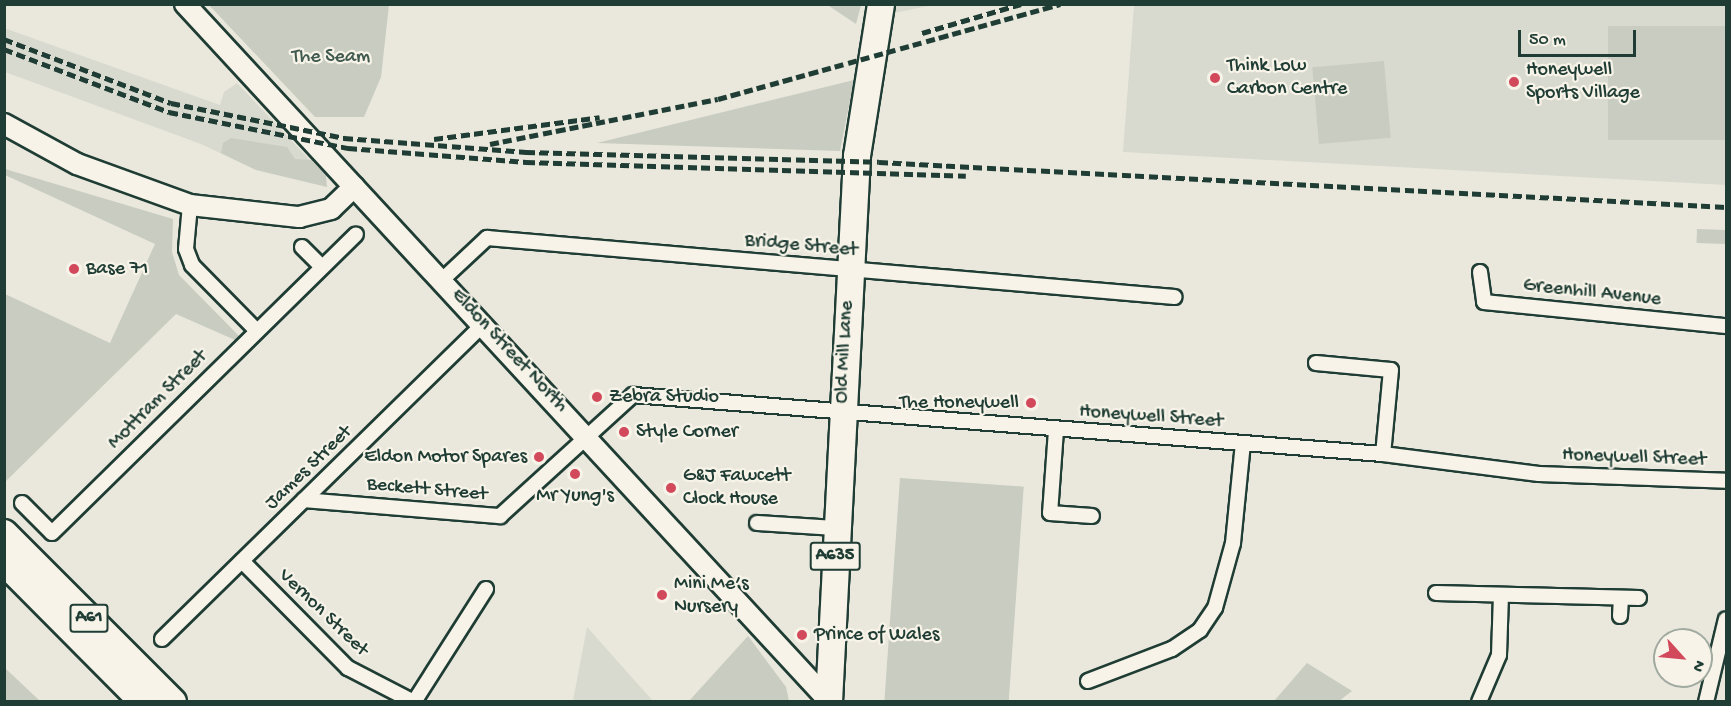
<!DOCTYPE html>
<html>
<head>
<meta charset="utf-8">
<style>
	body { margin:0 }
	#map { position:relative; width:1731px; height:706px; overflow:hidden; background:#eae8dd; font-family:"Gochi Hand",sans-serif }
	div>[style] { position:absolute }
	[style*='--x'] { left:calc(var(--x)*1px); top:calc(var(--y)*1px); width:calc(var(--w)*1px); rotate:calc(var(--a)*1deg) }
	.built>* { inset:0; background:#d9dacf }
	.green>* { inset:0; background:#c8ccc1; transform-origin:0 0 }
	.roads { filter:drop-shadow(2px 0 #1f3d34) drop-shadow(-2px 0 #1f3d34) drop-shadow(0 2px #1f3d34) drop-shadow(0 -2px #1f3d34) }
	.street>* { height:14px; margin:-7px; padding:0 7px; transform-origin:7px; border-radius:7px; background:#f7f3e8 }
	.secondary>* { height:20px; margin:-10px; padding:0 10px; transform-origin:10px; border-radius:10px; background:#f7f3e8 }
	.highway>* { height:26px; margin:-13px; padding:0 13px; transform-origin:13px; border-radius:13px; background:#f7f3e8 }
	.rail>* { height:4.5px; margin-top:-2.25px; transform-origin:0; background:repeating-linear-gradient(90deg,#1f3d34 0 9px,transparent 0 13.5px) }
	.dots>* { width:16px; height:16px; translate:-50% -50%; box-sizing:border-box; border:3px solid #f7f3e8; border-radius:50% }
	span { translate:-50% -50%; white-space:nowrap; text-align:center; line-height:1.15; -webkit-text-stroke:4.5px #f7f3e8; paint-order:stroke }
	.shield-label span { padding:2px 4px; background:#f7f3e8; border:2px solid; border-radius:4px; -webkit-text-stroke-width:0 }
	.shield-label { font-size:18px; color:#1f3d34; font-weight:700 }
	.park-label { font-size:20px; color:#415a50 }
	.poi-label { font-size:20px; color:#1f3d34 }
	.left { translate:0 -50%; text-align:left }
	.right { translate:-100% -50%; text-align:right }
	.street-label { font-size:20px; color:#1f3d34 }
	.frame { position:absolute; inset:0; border:6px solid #1f3d34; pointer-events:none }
	.north { position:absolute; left:1653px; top:628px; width:60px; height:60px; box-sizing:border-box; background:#f7f3e8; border:2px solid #a1aaa0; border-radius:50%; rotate:117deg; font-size:16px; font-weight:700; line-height:24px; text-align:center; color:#1f3d34 }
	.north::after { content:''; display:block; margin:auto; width:21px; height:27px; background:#d1495b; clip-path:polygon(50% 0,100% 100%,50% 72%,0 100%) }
	.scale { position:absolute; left:1518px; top:30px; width:118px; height:27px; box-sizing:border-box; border:3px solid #1f3d34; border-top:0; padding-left:8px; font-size:18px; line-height:21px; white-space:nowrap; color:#1f3d34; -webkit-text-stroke:4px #f7f3e8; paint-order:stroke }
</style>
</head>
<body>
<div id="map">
	<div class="built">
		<i style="clip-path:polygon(895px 5px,895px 4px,933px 5px,894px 13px)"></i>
		<i style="clip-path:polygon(1134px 5px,1726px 5px,1726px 185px,1123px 152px)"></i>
		<i style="clip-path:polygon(4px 28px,220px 105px,224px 92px,237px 83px,324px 175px,256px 170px,201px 144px,5px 72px)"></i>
		<i style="clip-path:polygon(587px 627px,653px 701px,573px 701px)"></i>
	</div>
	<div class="green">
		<i style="clip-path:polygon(209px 5px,389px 5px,381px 77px,364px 117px,315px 117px)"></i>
		<i style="clip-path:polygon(801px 5px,861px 5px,856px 24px,829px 6px)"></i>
		<i style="left:1726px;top:26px;width:114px;height:118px;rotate:90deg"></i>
		<i style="left:1384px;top:61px;width:77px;height:72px;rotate:85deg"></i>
		<i style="clip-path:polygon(854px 80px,840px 151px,597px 143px)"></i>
		<i style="clip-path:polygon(231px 138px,287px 147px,295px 159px,311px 160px,326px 176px,327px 187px,256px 170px,221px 153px,223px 143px)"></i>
		<i style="clip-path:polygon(5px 169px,173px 219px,172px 252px,179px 275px,239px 336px,235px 340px,176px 314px,5px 482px,5px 294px,110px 343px,155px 244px,5px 175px)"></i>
		<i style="left:1697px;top:229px;width:29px;height:14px;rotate:2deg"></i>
		<i style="left:900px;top:478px;width:124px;height:223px;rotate:4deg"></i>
		<i style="clip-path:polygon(748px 636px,786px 687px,789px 701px,689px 701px)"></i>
		<i style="clip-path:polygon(1307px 663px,1352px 691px,1339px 701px,1274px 701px)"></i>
		<i style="clip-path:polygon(4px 668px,5px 668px,40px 701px,5px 701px)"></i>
	</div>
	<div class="roads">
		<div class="street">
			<i style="--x:190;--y:205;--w:44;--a:95.2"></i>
			<i style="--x:186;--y:249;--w:17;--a:69"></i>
			<i style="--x:192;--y:265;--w:91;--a:45.4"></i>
			<i style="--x:302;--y:247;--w:28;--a:45"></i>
			<i style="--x:1480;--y:272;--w:30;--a:82"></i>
			<i style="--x:1484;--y:302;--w:243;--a:5.7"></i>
			<i style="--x:442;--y:280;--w:62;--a:-43"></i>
			<i style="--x:487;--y:238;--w:690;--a:4.91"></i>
			<i style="--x:1316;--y:363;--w:75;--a:5.3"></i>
			<i style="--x:1391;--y:370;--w:84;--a:95.4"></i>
			<i style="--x:1056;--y:430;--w:83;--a:94.1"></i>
			<i style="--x:1050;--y:513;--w:42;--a:4.1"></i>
			<i style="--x:304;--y:500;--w:197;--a:4.7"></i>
			<i style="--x:500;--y:516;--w:180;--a:-42.3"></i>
			<i style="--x:633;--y:395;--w:752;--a:4.5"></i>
			<i style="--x:1383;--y:454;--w:157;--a:7.3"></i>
			<i style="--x:1539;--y:474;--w:187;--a:2.1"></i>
			<i style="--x:22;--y:503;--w:42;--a:45"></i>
			<i style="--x:52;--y:533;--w:426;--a:-44.5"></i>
			<i style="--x:757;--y:523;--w:79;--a:3.6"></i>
			<i style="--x:242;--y:561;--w:151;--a:45.3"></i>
			<i style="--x:348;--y:668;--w:74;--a:27.3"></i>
			<i style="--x:1436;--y:593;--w:203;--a:1.4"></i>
			<i style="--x:1620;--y:616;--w:18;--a:-87"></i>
			<i style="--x:162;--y:639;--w:449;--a:-44.4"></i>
			<i style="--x:1088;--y:681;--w:90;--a:-20.9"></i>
			<i style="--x:1172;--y:649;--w:34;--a:-34"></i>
			<i style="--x:1200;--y:630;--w:27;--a:-56"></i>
			<i style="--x:1215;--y:608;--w:67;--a:-74.5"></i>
			<i style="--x:1233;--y:543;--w:100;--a:-84.3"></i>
			<i style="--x:414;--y:702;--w:134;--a:-57.5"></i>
			<i style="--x:1479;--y:702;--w:51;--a:-66.9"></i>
			<i style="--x:1499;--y:655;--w:60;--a:-88.1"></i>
			<i style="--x:1706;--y:702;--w:85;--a:-76.5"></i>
		</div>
		<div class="secondary">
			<i style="--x:185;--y:4;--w:949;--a:47.26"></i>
			<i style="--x:4;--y:124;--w:83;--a:28.7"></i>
			<i style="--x:77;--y:164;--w:120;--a:19.9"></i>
			<i style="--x:190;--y:205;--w:110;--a:6.3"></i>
			<i style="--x:299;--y:217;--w:33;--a:-14"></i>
			<i style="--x:331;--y:209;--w:32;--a:-44"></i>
		</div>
		<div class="highway">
			<i style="--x:4;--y:533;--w:239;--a:45"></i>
			<i style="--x:4;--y:562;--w:197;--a:45.2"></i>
			<i style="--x:829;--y:702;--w:547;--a:-87.06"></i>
			<i style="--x:857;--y:156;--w:154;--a:-81"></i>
		</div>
	</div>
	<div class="rail">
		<i style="--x:922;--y:33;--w:103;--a:-16.3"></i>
		<i style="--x:4;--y:39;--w:179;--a:21"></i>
		<i style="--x:171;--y:103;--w:177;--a:11.4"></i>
		<i style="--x:344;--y:138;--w:183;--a:4.4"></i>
		<i style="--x:526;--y:152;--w:353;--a:1.6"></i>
		<i style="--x:879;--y:162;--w:848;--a:3.04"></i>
		<i style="--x:4;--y:49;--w:177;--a:20.9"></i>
		<i style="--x:169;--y:112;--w:183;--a:11.4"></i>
		<i style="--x:348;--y:148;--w:179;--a:4.5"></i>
		<i style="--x:526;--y:162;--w:440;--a:1.8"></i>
		<i style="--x:434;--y:139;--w:167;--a:-7.5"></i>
		<i style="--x:490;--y:144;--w:232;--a:-11.2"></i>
		<i style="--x:718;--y:99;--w:355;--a:-15.5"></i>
	</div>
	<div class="dots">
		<i style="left:1215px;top:78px;background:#d1495b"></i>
		<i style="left:1514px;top:82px;background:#d1495b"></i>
		<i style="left:74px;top:269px;background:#d1495b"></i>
		<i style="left:597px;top:397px;background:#d1495b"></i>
		<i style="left:1031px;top:403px;background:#d1495b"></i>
		<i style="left:624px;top:432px;background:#d1495b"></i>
		<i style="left:539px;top:457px;background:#d1495b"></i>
		<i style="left:575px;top:474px;background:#d1495b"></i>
		<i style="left:671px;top:488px;background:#d1495b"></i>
		<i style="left:662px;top:595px;background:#d1495b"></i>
		<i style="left:802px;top:635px;background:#d1495b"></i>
	</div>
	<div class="shield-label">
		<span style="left:835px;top:556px">A635</span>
		<span style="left:89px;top:618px">A61</span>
	</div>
	<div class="park-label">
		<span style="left:331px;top:57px">The Seam</span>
	</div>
	<div class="poi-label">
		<span class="left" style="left:1227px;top:78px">Think Low<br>Carbon Centre</span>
		<span class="left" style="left:1526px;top:82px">Honeywell<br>Sports Village</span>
		<span class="left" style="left:86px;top:269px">Base 71</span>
		<span class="left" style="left:609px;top:397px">Zebra Studio</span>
		<span class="right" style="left:1019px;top:403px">The Honeywell</span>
		<span class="left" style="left:636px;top:432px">Style Corner</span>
		<span class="right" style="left:527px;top:457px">Eldon Motor Spares</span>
		<span class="left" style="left:683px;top:488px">G&amp;J Fawcett<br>Clock House</span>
		<span style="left:575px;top:496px">Mr Yung's</span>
		<span class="left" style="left:674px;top:596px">Mini Me’s<br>Nursery</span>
		<span class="left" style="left:814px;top:635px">Prince of Wales</span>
	</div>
	<div class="street-label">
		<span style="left:801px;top:246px;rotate:5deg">Bridge Street</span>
		<span style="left:1592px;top:293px;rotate:6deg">Greenhill Avenue</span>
		<span style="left:509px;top:351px;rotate:47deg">Eldon Street North</span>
		<span style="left:845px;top:352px;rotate:-87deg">Old Mill Lane</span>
		<span style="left:158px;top:400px;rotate:-45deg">Mottram Street</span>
		<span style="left:1151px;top:417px;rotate:4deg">Honeywell Street</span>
		<span style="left:1634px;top:458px;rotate:2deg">Honeywell Street</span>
		<span style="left:309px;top:468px;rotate:-44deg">James Street</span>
		<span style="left:427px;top:490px;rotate:5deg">Beckett Street</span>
		<span style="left:323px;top:613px;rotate:44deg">Vernon Street</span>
	</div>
	<div class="frame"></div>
	<div class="north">N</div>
	<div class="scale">50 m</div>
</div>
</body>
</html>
